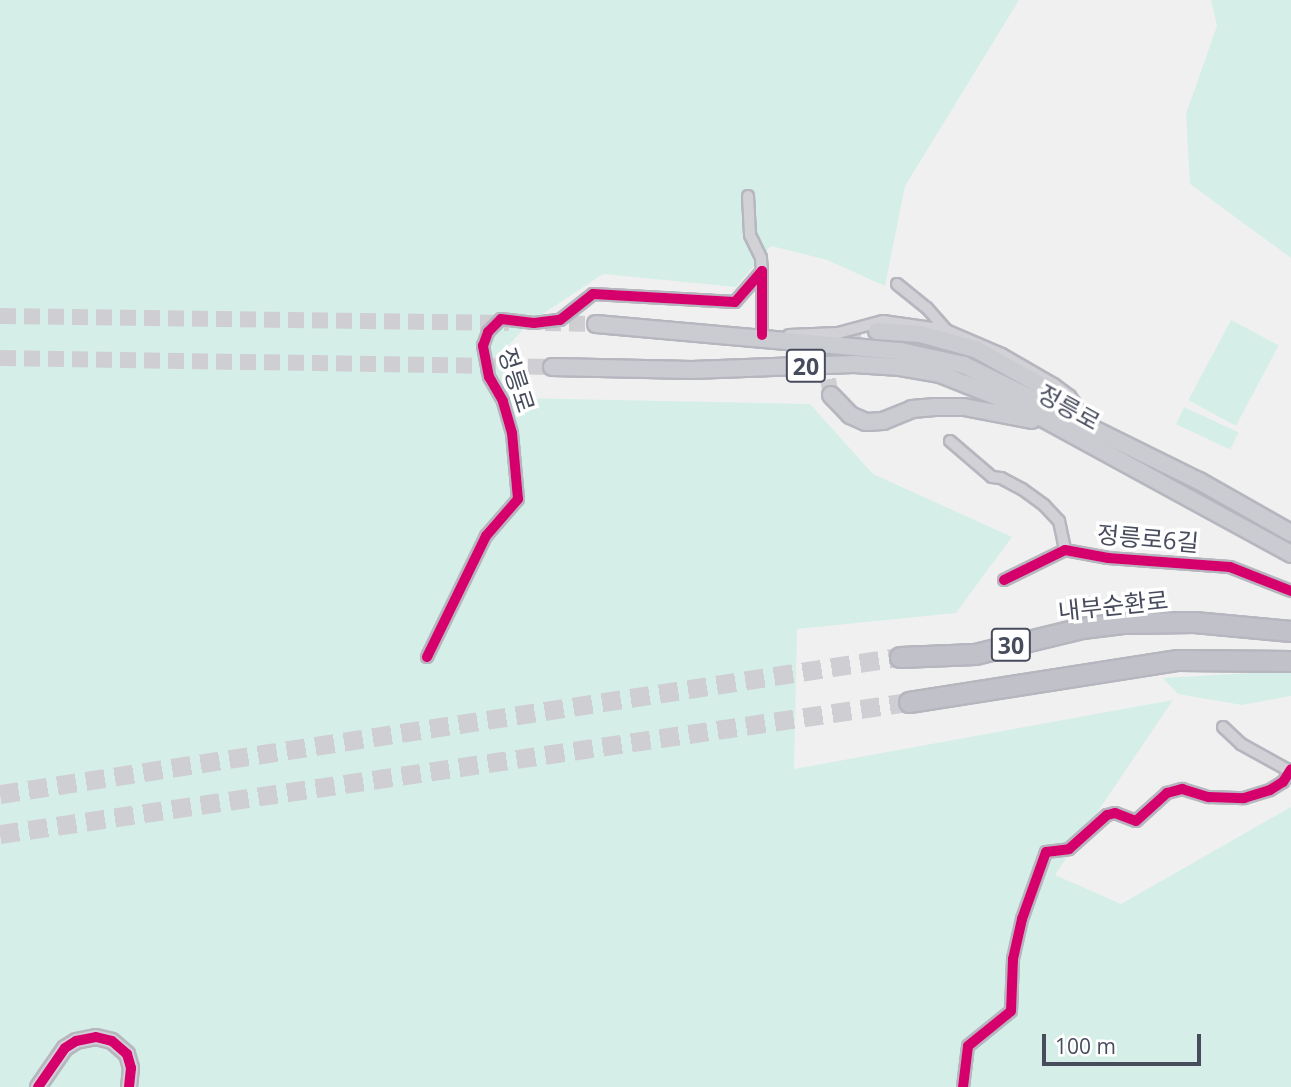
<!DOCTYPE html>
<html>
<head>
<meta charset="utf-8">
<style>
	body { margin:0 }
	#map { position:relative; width:1291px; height:1087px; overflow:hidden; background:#f1f0f0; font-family:"Open Sans","Noto Sans KR",sans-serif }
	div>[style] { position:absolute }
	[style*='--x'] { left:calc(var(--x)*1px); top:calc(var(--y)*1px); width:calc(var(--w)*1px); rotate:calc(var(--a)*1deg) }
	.green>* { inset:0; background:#d5efe8; transform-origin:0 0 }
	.primary-tunnel>* { height:16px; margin-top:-8px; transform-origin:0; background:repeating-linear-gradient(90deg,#cfcfd3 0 16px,transparent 0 24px) }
	.highway-tunnel>* { height:19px; margin-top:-9.5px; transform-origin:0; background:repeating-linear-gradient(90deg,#cfcfd3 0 19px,transparent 0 29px) }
	.roads { filter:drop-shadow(2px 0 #b6b6bf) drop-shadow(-2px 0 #b6b6bf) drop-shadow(0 2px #b6b6bf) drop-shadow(0 -2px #b6b6bf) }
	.street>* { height:10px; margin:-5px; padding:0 5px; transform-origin:5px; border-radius:5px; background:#d1d1d6 }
	.secondary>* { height:14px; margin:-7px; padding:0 7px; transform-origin:7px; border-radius:7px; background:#d0d1d6 }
	.primary>* { height:16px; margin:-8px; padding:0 8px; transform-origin:8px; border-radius:8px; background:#cbccd1 }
	.highway>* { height:19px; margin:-9.5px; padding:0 9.5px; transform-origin:9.5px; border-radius:9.5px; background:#c0c1c9 }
	.cycleway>* { height:10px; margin:-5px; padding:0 5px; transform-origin:5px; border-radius:5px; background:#d6006c }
	span { translate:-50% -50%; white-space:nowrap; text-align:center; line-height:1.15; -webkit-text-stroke:7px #fff; paint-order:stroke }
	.shield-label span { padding:2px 5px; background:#fff; border:2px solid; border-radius:5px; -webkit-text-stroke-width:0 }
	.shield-label { font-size:23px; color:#474c5d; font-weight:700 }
	.street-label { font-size:24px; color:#474c5d }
	.scale { position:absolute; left:1042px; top:1034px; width:159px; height:32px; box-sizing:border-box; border:4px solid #474c5d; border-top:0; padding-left:9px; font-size:21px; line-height:24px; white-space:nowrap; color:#474c5d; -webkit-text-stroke:5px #fff; paint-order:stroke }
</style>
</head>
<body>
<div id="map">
	<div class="green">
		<i style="clip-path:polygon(0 0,1019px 0,905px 186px,885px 286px,827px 260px,771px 246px,736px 287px,603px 274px,529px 323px,496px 359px,516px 398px,810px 404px,873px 474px,1012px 537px,956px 613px,797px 629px,794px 769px,1173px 700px,1055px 875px,1121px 904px,1291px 807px,1291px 1087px,0 1087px)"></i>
		<i style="clip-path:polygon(1211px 0,1291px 0,1291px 258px,1190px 184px,1186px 114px,1217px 26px)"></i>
		<i style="left:1231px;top:320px;width:54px;height:91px;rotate:28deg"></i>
		<i style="left:1184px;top:407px;width:60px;height:19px;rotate:25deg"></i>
		<i style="clip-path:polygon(1284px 671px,1291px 672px,1291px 696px,1242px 705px,1178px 694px,1163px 678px)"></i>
	</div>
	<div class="primary-tunnel">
		<i style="--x:0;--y:316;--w:509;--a:0.79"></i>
		<i style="--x:545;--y:323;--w:51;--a:1.1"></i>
		<i style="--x:0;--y:358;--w:552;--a:0.93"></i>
		<i style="--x:831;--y:395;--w:31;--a:-101"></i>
		<i style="--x:825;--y:365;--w:17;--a:-73"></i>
		<i style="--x:830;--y:349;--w:19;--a:-36"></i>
		<i style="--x:845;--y:338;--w:33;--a:-12"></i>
	</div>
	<div class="highway-tunnel">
		<i style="--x:0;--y:794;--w:910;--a:-8.66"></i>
		<i style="--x:0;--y:834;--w:919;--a:-8.26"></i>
	</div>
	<div class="roads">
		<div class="street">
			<i style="--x:748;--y:196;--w:39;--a:87"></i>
			<i style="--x:750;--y:235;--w:25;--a:64"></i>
			<i style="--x:761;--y:258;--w:13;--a:86"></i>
			<i style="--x:897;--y:284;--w:38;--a:39"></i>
			<i style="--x:927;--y:308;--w:29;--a:49"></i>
			<i style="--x:789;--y:335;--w:49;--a:-2.3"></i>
			<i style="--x:838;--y:333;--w:47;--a:-14.9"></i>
			<i style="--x:883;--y:321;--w:64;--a:8.1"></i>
			<i style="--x:946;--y:330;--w:61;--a:23.2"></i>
			<i style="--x:1002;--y:354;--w:60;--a:30"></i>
			<i style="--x:1054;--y:384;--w:20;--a:37"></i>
			<i style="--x:1070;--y:396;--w:36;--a:54"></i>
			<i style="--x:950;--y:441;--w:55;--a:40.6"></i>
			<i style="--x:992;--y:477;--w:9;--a:6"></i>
			<i style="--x:1001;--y:478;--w:24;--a:28"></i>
			<i style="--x:1022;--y:489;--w:27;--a:36"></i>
			<i style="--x:1044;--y:505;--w:22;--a:47"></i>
			<i style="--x:1059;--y:521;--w:30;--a:78"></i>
			<i style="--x:1004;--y:580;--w:68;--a:-26.2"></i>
			<i style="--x:1065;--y:550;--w:44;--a:10.5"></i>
			<i style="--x:1108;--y:558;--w:122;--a:4.2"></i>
			<i style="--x:1230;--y:567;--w:66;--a:21.5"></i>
			<i style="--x:427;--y:657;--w:135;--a:-64"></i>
			<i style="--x:486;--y:536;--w:49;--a:-49.1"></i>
			<i style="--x:518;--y:499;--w:66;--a:-95.2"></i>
			<i style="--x:512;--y:433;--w:33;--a:-106"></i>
			<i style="--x:503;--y:401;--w:28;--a:-120"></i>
			<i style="--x:489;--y:377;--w:32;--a:-101"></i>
			<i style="--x:483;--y:346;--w:15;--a:-70"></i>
			<i style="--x:488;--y:332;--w:18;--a:-45"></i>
			<i style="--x:501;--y:319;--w:33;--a:7"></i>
			<i style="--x:534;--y:323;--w:26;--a:-7"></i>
			<i style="--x:560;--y:320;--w:42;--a:-38.2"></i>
			<i style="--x:593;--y:294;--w:142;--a:3.2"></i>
			<i style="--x:735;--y:302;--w:41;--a:-48.9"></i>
			<i style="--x:762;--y:271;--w:64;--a:90"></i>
			<i style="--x:1223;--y:727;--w:25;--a:43"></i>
			<i style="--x:1241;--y:744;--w:56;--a:28.9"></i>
			<i style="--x:963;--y:1087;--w:41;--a:-83"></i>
			<i style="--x:968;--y:1046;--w:55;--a:-39.1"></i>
			<i style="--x:1011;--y:1011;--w:52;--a:-87.8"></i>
			<i style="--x:1013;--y:959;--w:41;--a:-77.3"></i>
			<i style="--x:1022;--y:919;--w:71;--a:-70.3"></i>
			<i style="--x:1046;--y:852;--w:23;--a:-7"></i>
			<i style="--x:1069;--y:849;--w:51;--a:-41.8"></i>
			<i style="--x:1107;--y:815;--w:8;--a:-14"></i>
			<i style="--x:1115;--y:813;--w:22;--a:21"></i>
			<i style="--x:1136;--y:821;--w:42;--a:-42.1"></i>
			<i style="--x:1167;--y:793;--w:16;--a:-15"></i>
			<i style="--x:1182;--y:789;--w:28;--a:17"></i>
			<i style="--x:1209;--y:797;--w:35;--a:2"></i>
			<i style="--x:1244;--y:798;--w:27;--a:-17"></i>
			<i style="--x:1270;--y:790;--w:15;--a:-32"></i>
			<i style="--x:1283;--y:782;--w:15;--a:-58"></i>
		</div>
		<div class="secondary">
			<i style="--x:38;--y:1087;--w:47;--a:-55.3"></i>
			<i style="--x:65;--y:1048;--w:13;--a:-32"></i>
			<i style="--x:76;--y:1041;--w:20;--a:-11"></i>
			<i style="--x:96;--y:1037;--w:16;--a:14"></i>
			<i style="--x:112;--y:1041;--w:20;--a:41"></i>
			<i style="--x:127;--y:1054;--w:15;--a:74"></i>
			<i style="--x:131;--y:1068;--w:19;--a:96"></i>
		</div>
		<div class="primary">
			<i style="--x:596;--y:324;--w:306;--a:5.1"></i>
			<i style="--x:901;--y:351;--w:65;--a:12.5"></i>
			<i style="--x:964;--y:365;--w:262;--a:26.3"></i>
			<i style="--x:1199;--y:481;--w:106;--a:29.5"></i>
			<i style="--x:877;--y:331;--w:43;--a:4"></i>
			<i style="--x:920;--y:334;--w:57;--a:15.3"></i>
			<i style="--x:975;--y:349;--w:87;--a:28.9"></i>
			<i style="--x:1051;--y:391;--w:27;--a:48"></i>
			<i style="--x:552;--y:367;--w:140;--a:1.2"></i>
			<i style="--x:692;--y:370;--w:162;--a:-2.1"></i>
			<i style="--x:854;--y:364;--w:46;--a:3.7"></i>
			<i style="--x:900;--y:367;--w:41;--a:9.9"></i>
			<i style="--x:940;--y:374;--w:86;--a:21.8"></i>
			<i style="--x:1020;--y:406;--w:309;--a:28.6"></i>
			<i style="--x:831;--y:395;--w:28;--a:46"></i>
			<i style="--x:850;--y:415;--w:17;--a:24"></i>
			<i style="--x:866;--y:422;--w:17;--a:-3"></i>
			<i style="--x:883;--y:421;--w:31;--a:-22"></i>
			<i style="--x:912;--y:409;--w:23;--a:-5"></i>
			<i style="--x:935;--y:407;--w:29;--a:0"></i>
			<i style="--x:964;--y:407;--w:69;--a:10.8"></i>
		</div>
		<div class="highway">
			<i style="--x:900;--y:657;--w:75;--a:-2.3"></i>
			<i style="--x:975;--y:654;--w:110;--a:-13.7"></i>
			<i style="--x:1082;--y:628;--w:39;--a:-7"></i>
			<i style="--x:1121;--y:623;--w:73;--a:-0.8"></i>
			<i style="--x:1194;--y:622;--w:97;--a:5.3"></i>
			<i style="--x:909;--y:702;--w:272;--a:-8.9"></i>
			<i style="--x:1178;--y:660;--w:113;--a:0.5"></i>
		</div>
	</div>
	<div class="cycleway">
		<i style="--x:1004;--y:580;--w:68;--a:-26.2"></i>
		<i style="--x:1065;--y:550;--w:44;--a:10.5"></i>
		<i style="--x:1108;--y:558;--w:122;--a:4.2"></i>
		<i style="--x:1230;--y:567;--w:66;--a:21.5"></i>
		<i style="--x:427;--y:657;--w:135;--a:-64"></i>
		<i style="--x:486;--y:536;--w:49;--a:-49.1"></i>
		<i style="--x:518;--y:499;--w:66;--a:-95.2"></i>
		<i style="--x:512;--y:433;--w:33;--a:-106"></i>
		<i style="--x:503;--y:401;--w:28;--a:-120"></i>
		<i style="--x:489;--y:377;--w:32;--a:-101"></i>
		<i style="--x:483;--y:346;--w:15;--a:-70"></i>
		<i style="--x:488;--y:332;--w:18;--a:-45"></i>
		<i style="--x:501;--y:319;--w:33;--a:7"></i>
		<i style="--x:534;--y:323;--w:26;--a:-7"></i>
		<i style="--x:560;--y:320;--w:42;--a:-38.2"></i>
		<i style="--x:593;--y:294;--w:142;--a:3.2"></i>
		<i style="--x:735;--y:302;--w:41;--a:-48.9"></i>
		<i style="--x:762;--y:271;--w:64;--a:90"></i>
		<i style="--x:38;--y:1087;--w:47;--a:-55.3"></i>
		<i style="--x:65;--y:1048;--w:13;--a:-32"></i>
		<i style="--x:76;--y:1041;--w:20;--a:-11"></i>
		<i style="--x:96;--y:1037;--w:16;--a:14"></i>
		<i style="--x:112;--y:1041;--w:20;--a:41"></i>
		<i style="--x:127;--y:1054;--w:15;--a:74"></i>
		<i style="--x:131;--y:1068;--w:19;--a:96"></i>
		<i style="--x:963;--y:1087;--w:41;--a:-83"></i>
		<i style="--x:968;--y:1046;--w:55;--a:-39.1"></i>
		<i style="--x:1011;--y:1011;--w:52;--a:-87.8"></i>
		<i style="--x:1013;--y:959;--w:41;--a:-77.3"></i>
		<i style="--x:1022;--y:919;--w:71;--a:-70.3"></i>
		<i style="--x:1046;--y:852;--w:23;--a:-7"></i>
		<i style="--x:1069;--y:849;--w:51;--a:-41.8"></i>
		<i style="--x:1107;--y:815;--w:8;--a:-14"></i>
		<i style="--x:1115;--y:813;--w:22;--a:21"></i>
		<i style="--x:1136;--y:821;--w:42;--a:-42.1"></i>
		<i style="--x:1167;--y:793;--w:16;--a:-15"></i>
		<i style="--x:1182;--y:789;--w:28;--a:17"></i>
		<i style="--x:1209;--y:797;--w:35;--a:2"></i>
		<i style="--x:1244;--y:798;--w:27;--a:-17"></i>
		<i style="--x:1270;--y:790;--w:15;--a:-32"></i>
		<i style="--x:1283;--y:782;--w:15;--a:-58"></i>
	</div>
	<div class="shield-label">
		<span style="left:806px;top:366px">20</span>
		<span style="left:1011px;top:645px">30</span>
	</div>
	<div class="street-label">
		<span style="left:517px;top:380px;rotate:72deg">정릉로</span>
		<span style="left:1069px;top:407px;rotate:29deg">정릉로</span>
		<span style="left:1148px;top:538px;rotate:5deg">정릉로6길</span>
		<span style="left:1113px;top:605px;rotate:-6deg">내부순환로</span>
	</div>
	<div class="scale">100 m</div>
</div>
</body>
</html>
